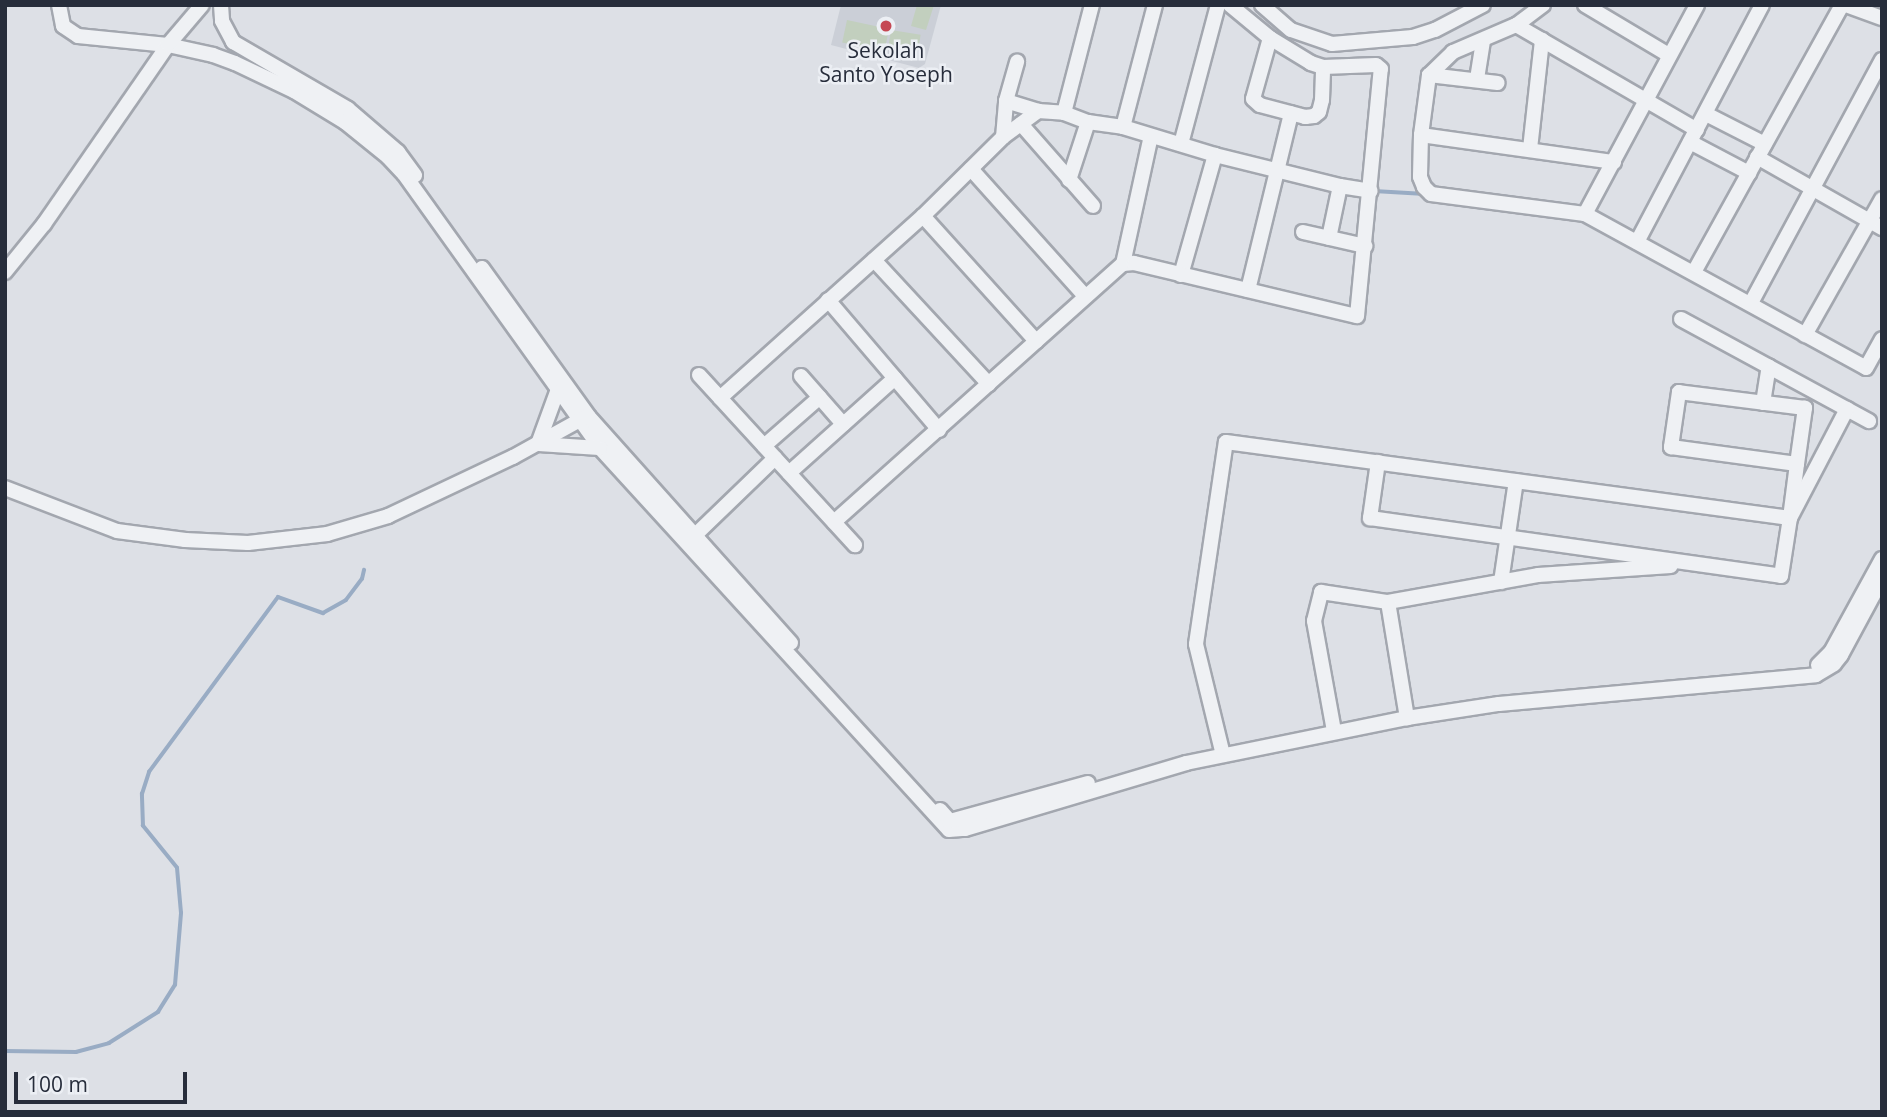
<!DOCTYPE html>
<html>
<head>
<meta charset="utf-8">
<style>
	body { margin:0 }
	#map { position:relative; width:1887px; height:1117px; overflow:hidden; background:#dde0e6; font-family:"Open Sans",sans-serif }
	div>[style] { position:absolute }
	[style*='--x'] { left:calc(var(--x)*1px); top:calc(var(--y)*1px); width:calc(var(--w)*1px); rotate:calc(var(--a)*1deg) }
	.built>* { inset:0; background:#cbcfd7 }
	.green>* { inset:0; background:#c2cfbe; transform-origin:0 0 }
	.stream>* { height:3.5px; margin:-1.75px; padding:0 1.75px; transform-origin:1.75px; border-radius:1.75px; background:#99acc4 }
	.roads { filter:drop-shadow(2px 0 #a3a7af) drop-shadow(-2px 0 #a3a7af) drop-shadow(0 2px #a3a7af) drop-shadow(0 -2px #a3a7af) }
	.minor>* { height:14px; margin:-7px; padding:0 7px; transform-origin:7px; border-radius:7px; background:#eff1f4 }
	.dots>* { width:19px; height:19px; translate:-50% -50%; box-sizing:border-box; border:4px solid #eceff4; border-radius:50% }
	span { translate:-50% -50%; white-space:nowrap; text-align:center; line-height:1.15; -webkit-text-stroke:5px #eceff4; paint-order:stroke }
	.poi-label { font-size:21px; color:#272d3b }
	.frame { position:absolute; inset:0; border:7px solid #272d3b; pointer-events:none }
	.scale { position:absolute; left:14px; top:1072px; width:173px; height:32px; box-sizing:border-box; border:4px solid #272d3b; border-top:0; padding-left:9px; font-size:21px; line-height:24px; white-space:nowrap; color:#272d3b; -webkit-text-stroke:5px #eceff4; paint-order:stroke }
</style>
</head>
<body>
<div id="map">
	<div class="built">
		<i style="clip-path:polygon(841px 5px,941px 5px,925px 64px,919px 68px,831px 45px)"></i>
	</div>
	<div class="green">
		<i style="clip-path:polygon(917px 5px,934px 5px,926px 30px,911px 26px)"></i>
		<i style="left:847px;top:20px;width:43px;height:23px;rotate:12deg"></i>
		<i style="left:891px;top:30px;width:30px;height:15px;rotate:9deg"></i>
	</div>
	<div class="stream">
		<i style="--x:1374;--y:191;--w:51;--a:3.4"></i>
		<i style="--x:5;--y:1051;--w:71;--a:0.8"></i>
		<i style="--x:76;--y:1052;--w:34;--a:-15"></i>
		<i style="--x:109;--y:1043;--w:58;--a:-32.3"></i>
		<i style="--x:158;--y:1012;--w:32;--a:-58"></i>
		<i style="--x:175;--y:985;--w:72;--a:-85.2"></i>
		<i style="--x:181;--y:913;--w:45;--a:-95.1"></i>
		<i style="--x:177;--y:868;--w:54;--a:-129"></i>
		<i style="--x:143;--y:826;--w:32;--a:-92"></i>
		<i style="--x:142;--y:794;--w:23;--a:-72"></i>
		<i style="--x:149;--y:772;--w:217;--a:-53.6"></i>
		<i style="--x:278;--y:597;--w:48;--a:19.6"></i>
		<i style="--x:323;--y:613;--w:26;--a:-29"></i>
		<i style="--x:346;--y:600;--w:26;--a:-53"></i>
		<i style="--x:362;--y:579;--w:9;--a:-77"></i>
	</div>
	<div class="roads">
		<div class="minor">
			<i style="--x:59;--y:5;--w:21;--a:79"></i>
			<i style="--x:63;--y:26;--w:18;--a:34"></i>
			<i style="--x:78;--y:36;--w:90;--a:5.7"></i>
			<i style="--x:168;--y:45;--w:46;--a:12.5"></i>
			<i style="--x:213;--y:55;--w:23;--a:20"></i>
			<i style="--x:235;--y:63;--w:65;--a:25.4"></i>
			<i style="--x:294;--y:91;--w:60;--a:31.3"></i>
			<i style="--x:345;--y:122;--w:55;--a:39.1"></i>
			<i style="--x:388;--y:157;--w:23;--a:47"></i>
			<i style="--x:404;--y:174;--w:337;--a:54.4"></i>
			<i style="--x:600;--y:448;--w:517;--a:47.58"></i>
			<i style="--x:949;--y:830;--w:16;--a:-4"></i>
			<i style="--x:965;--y:829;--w:231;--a:-16.6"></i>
			<i style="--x:1186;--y:763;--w:226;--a:-11.5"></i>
			<i style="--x:1407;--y:718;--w:93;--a:-8.7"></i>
			<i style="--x:1499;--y:704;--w:318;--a:-5.2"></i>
			<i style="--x:1816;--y:675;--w:21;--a:-31"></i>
			<i style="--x:1834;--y:664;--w:11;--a:-52"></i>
			<i style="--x:1841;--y:655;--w:86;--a:-61.7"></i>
			<i style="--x:221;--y:5;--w:16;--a:86"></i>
			<i style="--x:222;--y:21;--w:24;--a:62"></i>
			<i style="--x:233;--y:42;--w:133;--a:30.2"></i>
			<i style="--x:348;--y:109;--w:66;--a:40.7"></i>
			<i style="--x:398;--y:152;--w:29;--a:54"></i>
			<i style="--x:1262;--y:5;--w:38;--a:41"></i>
			<i style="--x:1291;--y:30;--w:43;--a:18.9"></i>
			<i style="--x:1332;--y:44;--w:81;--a:-4.9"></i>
			<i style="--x:1413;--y:37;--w:23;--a:-18"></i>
			<i style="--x:1435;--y:30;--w:54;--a:-27.5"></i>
			<i style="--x:1543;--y:5;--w:34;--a:143"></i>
			<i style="--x:1516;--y:25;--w:69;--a:156.8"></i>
			<i style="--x:1453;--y:52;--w:33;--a:136"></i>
			<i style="--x:1429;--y:75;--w:61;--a:97.6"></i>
			<i style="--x:1421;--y:135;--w:42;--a:91.4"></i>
			<i style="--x:1420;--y:177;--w:11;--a:68"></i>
			<i style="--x:1424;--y:187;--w:10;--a:45"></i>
			<i style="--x:1431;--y:194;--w:155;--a:7.4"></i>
			<i style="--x:1585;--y:214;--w:320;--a:28.7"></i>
			<i style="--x:1866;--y:368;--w:33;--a:-61"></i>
			<i style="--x:1585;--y:5;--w:98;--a:30.8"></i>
			<i style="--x:1846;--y:5;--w:38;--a:20"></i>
			<i style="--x:1516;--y:25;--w:209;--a:30.1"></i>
			<i style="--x:1270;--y:38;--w:63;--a:105.6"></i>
			<i style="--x:1253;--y:99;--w:9;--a:41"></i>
			<i style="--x:1260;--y:105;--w:47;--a:14.9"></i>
			<i style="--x:1305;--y:117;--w:9;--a:-6"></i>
			<i style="--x:1314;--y:116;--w:6;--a:-39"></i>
			<i style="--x:1319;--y:112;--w:12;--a:-76"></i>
			<i style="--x:1322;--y:100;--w:33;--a:-88"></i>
			<i style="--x:1429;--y:75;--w:69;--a:6.6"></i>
			<i style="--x:1477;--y:79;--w:39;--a:-81"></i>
			<i style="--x:1006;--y:101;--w:41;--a:-74.2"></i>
			<i style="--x:1064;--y:113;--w:112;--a:-75.5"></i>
			<i style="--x:1706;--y:114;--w:66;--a:27"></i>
			<i style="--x:1021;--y:124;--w:109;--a:48.7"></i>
			<i style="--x:1123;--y:127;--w:126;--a:-75.3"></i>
			<i style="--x:1421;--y:135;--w:195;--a:8"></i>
			<i style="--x:1003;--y:137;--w:36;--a:-85"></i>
			<i style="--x:1006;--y:101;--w:34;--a:17"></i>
			<i style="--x:1038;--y:111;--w:26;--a:4"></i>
			<i style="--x:1064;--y:113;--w:26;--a:21"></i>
			<i style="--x:1088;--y:122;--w:35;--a:8"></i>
			<i style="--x:1123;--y:127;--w:96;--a:16.9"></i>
			<i style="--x:1215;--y:155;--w:129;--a:13.9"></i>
			<i style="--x:1340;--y:186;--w:31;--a:9"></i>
			<i style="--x:1690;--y:142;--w:67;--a:27.7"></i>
			<i style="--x:1181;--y:144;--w:144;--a:-75.1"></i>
			<i style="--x:1530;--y:149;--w:110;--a:-83.7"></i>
			<i style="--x:1757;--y:157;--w:144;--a:29.6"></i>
			<i style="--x:971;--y:169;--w:171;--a:48.1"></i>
			<i style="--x:1069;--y:180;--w:61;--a:-71.9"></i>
			<i style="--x:1585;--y:214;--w:237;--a:-61.8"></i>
			<i style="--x:923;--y:216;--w:169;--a:47.9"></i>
			<i style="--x:1303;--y:232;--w:64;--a:12.7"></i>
			<i style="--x:1329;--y:238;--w:53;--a:-78.1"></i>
			<i style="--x:1637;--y:242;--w:268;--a:-62.2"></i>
			<i style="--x:874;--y:260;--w:169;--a:47.2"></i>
			<i style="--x:1123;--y:264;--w:131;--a:-77.7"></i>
			<i style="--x:482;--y:268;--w:183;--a:54.3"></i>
			<i style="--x:589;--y:417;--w:303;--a:48.2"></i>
			<i style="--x:5;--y:272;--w:62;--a:-50.9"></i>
			<i style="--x:44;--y:224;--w:218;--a:-55.3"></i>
			<i style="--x:168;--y:45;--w:52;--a:-49.6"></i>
			<i style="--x:1694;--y:272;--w:305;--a:-61"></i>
			<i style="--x:1181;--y:275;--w:125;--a:-74.2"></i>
			<i style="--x:1248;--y:290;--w:182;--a:-76.3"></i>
			<i style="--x:828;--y:300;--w:171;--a:49.5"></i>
			<i style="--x:1751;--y:303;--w:276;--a:-61.7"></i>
			<i style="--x:1681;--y:319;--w:214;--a:28.5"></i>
			<i style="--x:1805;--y:335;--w:156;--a:-60.5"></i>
			<i style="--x:699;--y:375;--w:231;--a:47.5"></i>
			<i style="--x:801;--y:376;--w:64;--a:48.8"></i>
			<i style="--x:557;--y:392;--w:55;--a:110.1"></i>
			<i style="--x:538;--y:444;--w:62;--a:3.7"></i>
			<i style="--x:720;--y:398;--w:273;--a:-41.9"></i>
			<i style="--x:923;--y:216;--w:112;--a:-44.6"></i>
			<i style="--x:1003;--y:137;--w:44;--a:-36.6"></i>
			<i style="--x:1763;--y:403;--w:37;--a:-81"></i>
			<i style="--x:764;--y:446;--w:74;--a:-41.2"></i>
			<i style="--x:1378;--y:462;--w:57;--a:98.1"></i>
			<i style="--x:1370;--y:518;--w:415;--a:8"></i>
			<i style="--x:1781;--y:576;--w:59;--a:-81.2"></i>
			<i style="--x:1790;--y:518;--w:123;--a:-62.4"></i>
			<i style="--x:789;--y:473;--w:142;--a:-41.9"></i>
			<i style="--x:5;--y:488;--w:120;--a:21"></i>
			<i style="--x:117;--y:531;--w:69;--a:7.5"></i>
			<i style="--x:185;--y:540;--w:63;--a:2.7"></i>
			<i style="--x:248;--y:543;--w:80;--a:-6.5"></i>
			<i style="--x:327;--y:534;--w:64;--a:-16.4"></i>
			<i style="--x:388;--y:516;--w:138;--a:-25.3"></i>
			<i style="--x:513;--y:457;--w:85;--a:-29"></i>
			<i style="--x:834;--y:522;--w:387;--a:-41.8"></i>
			<i style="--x:1123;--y:264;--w:11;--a:-5"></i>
			<i style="--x:1134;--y:263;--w:229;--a:13.4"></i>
			<i style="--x:1357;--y:316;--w:248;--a:-84.5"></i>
			<i style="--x:1381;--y:69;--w:6;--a:-141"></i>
			<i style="--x:1376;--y:65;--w:53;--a:177.8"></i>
			<i style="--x:1323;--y:67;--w:13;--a:-162"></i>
			<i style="--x:1311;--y:63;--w:48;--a:-148.6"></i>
			<i style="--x:1270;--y:38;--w:52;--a:-140.5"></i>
			<i style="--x:688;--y:542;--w:121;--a:-44"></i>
			<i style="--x:1501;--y:582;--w:102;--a:-81.6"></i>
			<i style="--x:1388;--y:602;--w:152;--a:-10.2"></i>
			<i style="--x:1538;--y:575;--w:133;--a:-3.9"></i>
			<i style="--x:1818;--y:665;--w:18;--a:-45"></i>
			<i style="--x:1831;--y:652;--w:106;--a:-61.3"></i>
			<i style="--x:1334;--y:731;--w:112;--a:-100.3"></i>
			<i style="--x:1314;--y:621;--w:30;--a:-76"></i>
			<i style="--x:1321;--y:592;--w:68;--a:8.5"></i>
			<i style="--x:1388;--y:602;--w:118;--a:80.7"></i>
			<i style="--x:1223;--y:755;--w:114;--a:-103.7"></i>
			<i style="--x:1196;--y:644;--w:204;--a:-81.6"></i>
			<i style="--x:1226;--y:442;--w:569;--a:7.67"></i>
			<i style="--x:1790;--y:518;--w:54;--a:-82.6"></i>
			<i style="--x:1797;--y:464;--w:57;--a:-81.9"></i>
			<i style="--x:1805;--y:408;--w:127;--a:-172.8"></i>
			<i style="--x:1679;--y:392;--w:56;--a:98.3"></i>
			<i style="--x:1671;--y:447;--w:127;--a:7.7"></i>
			<i style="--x:940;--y:810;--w:15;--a:48"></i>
			<i style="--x:950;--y:821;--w:143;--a:-15.4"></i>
		</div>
	</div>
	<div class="dots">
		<i style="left:886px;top:26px;background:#c54753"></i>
	</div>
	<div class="poi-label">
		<span style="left:886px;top:62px">Sekolah<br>Santo Yoseph</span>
	</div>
	<div class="frame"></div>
	<div class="scale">100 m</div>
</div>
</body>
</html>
